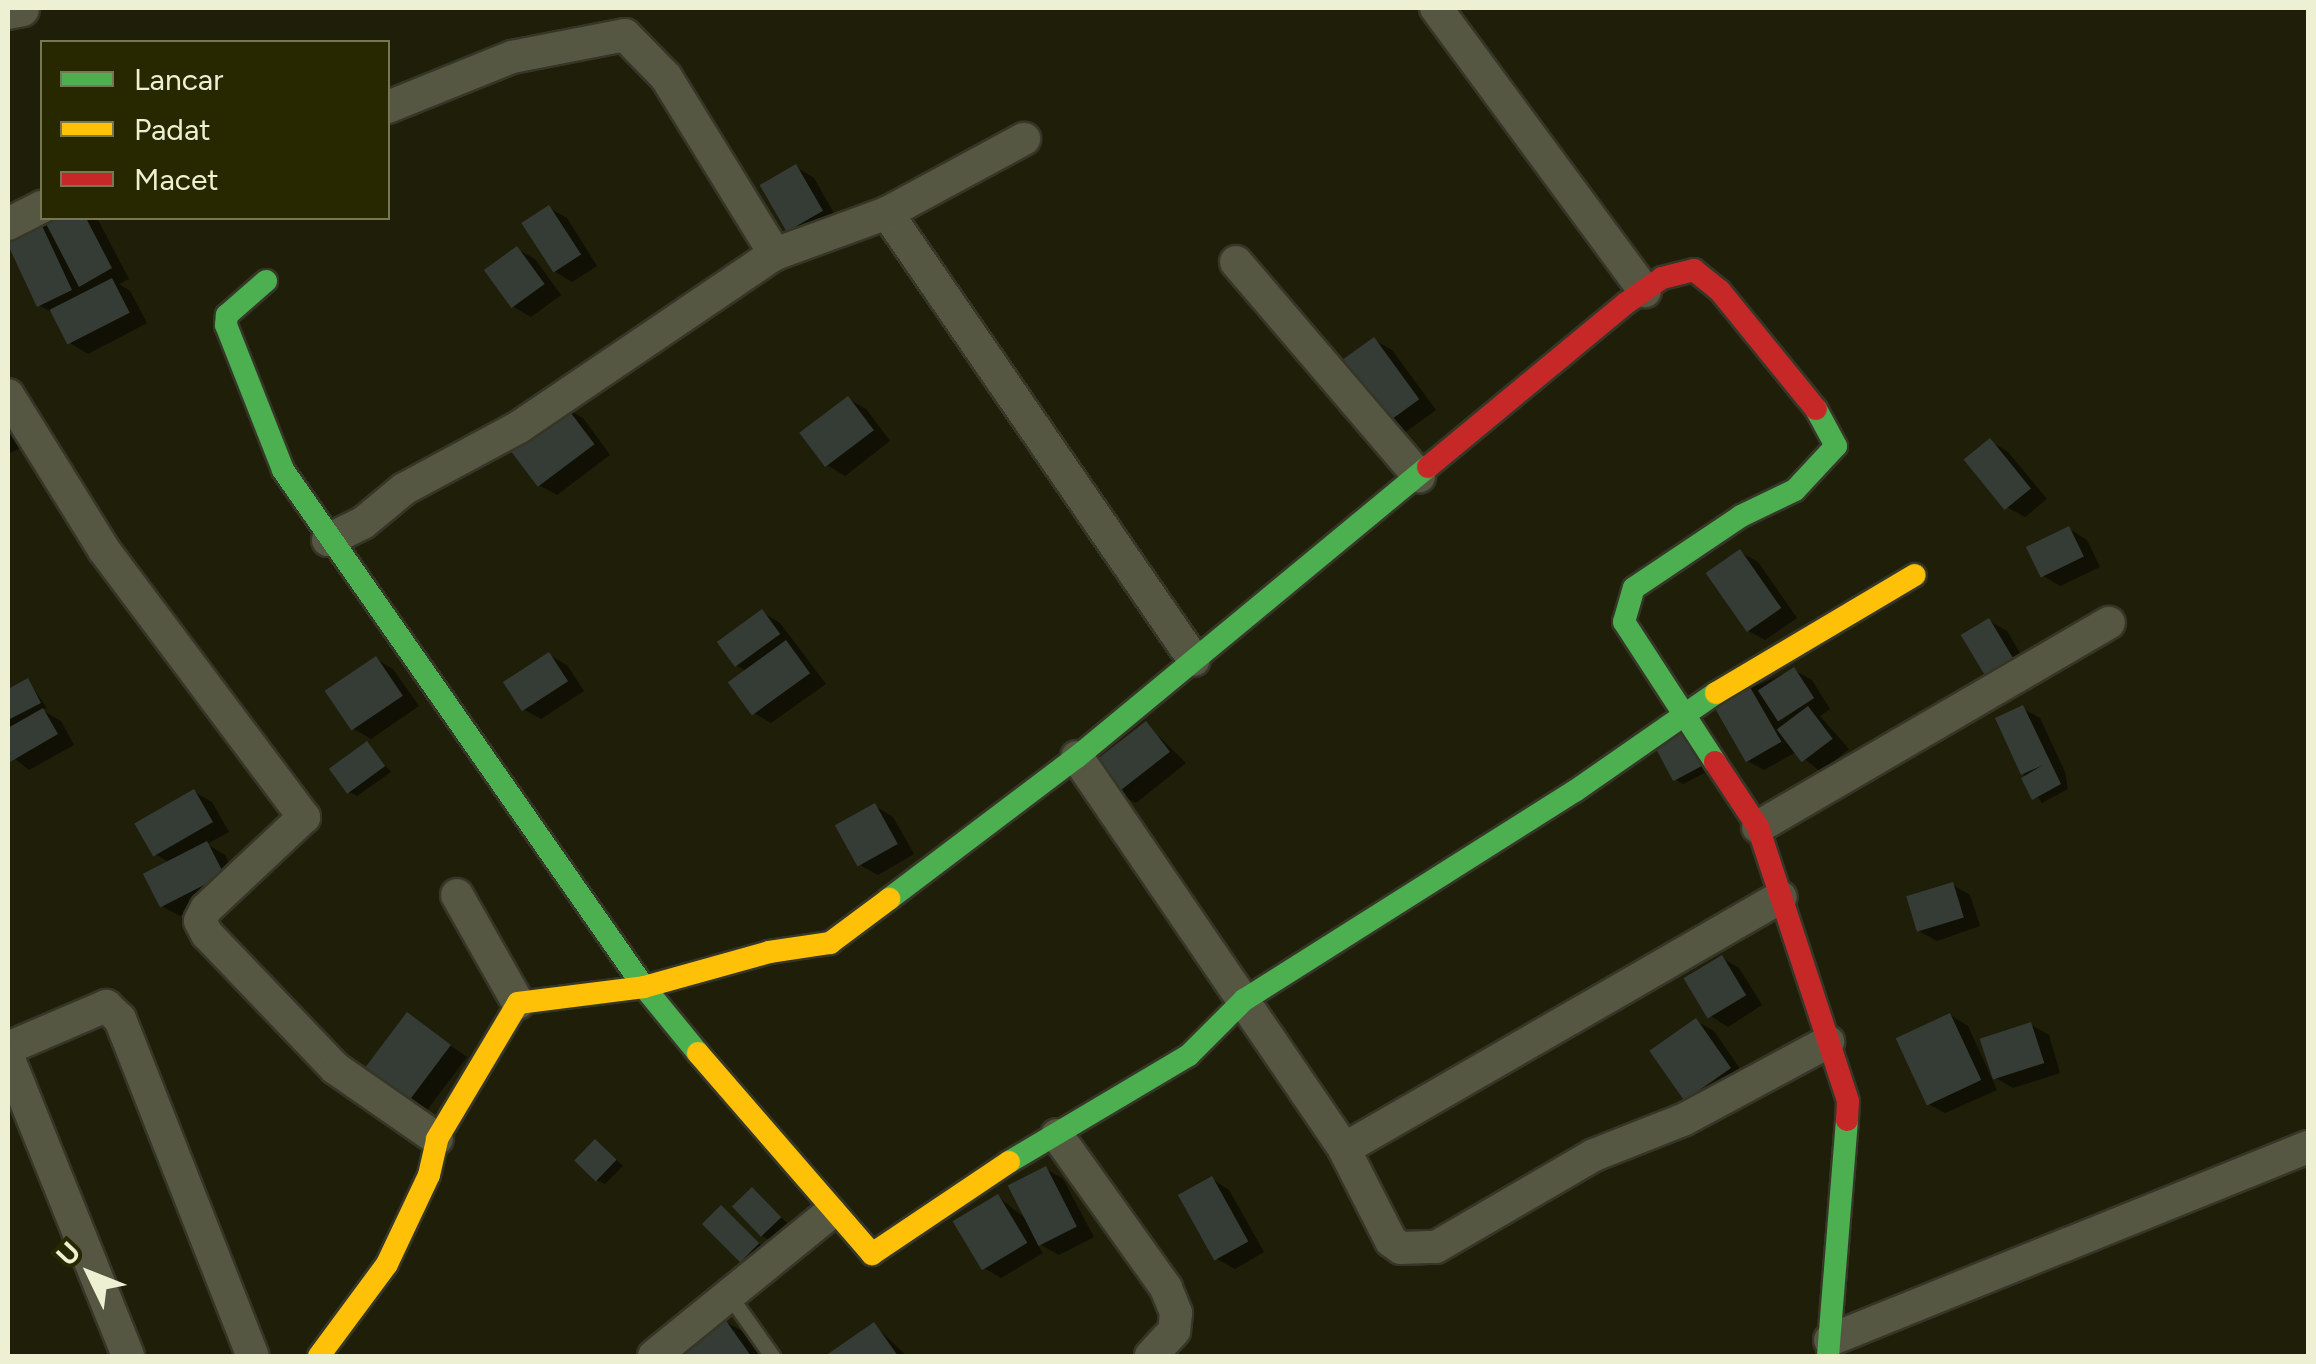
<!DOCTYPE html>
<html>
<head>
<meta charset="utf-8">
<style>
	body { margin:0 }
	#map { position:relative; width:2316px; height:1364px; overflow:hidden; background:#1e1e09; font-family:Figtree,sans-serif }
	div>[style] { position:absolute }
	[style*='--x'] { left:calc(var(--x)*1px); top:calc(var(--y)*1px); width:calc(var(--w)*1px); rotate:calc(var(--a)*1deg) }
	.shadow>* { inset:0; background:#0007 }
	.building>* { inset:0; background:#353c36; transform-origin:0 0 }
	.roads { filter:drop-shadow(2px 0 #363628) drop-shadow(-2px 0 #363628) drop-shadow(0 2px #363628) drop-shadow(0 -2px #363628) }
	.lane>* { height:15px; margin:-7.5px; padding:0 7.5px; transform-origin:7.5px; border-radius:7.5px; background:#565743 }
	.street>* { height:32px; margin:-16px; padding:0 16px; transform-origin:16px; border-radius:16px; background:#565743 }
	.fast>* { height:22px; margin:-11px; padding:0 11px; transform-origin:11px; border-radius:11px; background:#4caf50 }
	.slow>* { height:22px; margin:-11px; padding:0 11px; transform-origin:11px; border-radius:11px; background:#ffc107 }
	.jam>* { height:22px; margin:-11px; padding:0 11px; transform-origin:11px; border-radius:11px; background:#c62828 }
	span { translate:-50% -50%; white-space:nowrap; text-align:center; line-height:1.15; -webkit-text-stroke:10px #272700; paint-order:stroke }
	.frame { position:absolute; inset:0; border:10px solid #eef0d3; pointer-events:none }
	.legend { position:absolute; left:40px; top:40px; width:350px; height:180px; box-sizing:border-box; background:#272700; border:2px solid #777754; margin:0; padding:12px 18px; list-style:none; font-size:30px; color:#eef0d3 }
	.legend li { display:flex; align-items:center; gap:20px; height:50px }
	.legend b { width:50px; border:2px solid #777754 }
	.north { position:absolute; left:40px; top:1224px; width:100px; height:100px; -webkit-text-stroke:8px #272700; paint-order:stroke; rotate:313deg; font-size:28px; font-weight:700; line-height:40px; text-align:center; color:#eef0d3 }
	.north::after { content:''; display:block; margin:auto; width:35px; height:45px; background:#eef0d3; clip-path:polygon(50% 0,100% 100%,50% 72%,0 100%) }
</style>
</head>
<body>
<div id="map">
	<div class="shadow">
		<i style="clip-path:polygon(796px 167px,814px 178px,839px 222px,806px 241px,788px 231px)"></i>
		<i style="clip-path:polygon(549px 208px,567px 218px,597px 266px,572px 282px,554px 271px)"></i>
		<i style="clip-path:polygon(36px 218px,50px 226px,46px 218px,97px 218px,129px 279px,119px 284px,130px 291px,147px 323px,88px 354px,70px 343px,56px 315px,39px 305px,8px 239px)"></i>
		<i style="clip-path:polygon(517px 249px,535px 259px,561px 295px,531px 317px,514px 307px)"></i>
		<i style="clip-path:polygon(1374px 340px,1392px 350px,1436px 410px,1403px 434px,1385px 423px)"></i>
		<i style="clip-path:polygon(848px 399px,866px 409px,890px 441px,845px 476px,827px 465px)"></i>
		<i style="clip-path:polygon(565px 408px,583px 418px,610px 455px,557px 495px,539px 485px)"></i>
		<i style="clip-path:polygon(8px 411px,29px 444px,8px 454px)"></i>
		<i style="clip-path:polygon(1990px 441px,2008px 452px,2047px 499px,2025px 517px,2007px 507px)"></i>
		<i style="clip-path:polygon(2069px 529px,2087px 540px,2100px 567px,2060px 586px,2042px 575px)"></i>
		<i style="clip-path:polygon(1740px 552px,1758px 562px,1797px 618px,1765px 640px,1747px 630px)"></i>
		<i style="clip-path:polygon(762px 612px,780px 623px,826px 684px,771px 723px,754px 713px,747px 671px,736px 665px)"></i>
		<i style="clip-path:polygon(1989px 621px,2007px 631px,2031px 672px,1987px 677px)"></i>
		<i style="clip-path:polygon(549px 655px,567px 665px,584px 691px,541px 719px,523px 709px)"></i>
		<i style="clip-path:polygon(376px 659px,393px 669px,419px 706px,371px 739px,354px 729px)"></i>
		<i style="clip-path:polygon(1794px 670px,1812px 680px,1830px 709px,1820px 716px,1849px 749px,1821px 772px,1796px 752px,1764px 770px,1746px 760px,1714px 703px)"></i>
		<i style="clip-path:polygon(28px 681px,47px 708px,42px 710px,61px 721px,74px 745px,29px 770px,8px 753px,8px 692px)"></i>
		<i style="clip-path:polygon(2022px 708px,2040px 718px,2065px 772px,2068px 789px,2042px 803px,2023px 773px)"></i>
		<i style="clip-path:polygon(1146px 724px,1186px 763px,1136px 803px,1118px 793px)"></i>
		<i style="clip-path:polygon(1684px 732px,1710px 770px,1683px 784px,1675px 779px)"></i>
		<i style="clip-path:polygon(367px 744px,391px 772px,357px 796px,349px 792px)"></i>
		<i style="clip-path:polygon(194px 792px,212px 802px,229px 832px,207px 844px,225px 855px,240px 885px,180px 916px,162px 906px,171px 863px,155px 854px)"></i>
		<i style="clip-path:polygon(875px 806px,893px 817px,914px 854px,878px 875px,860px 865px)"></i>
		<i style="clip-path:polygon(1953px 885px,1970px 895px,1980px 926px,1937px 941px,1919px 931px)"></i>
		<i style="clip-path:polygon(1722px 958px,1739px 968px,1762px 1005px,1728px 1027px,1711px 1016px)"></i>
		<i style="clip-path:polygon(407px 1015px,467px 1057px,422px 1117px,404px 1107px)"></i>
		<i style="clip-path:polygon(1950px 1015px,1968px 1026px,1997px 1090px,1945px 1113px,1927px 1103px)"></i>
		<i style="clip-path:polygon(1696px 1021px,1714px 1031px,1747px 1079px,1703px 1109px,1685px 1099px,1653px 1051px)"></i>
		<i style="clip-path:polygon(2031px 1025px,2049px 1035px,2060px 1073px,2013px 1088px,1994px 1077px)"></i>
		<i style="clip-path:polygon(596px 1142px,623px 1166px,605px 1184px,597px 1180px)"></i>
		<i style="clip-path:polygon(1046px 1169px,1063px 1179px,1094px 1237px,1059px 1255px,1036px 1242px,1043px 1253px,1001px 1278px,984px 1268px,998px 1197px,1030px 1222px)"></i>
		<i style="clip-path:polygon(1212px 1179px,1229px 1190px,1264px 1252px,1235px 1269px,1217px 1259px)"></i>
		<i style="clip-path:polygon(752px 1190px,787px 1223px,769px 1240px,761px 1235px)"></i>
		<i style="clip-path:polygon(721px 1208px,765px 1249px,750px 1264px,742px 1260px)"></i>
		<i style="clip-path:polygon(724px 1321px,751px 1336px,765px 1356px,672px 1356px)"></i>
		<i style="clip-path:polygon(874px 1325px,907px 1356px,829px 1356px)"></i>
	</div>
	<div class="building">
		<i style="left:796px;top:164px;width:54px;height:42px;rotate:60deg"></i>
		<i style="left:549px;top:205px;width:59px;height:33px;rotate:57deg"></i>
		<i style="clip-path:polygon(37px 215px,72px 290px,37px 307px,8px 245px,8px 229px)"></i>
		<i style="clip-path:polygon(43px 218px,86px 218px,112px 268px,79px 287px)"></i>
		<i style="left:517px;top:246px;width:47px;height:41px;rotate:54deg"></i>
		<i style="left:112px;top:278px;width:39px;height:70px;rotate:63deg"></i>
		<i style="left:1374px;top:337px;width:77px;height:44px;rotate:54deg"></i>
		<i style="left:848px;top:396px;width:43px;height:61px;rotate:53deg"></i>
		<i style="left:565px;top:405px;width:49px;height:71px;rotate:53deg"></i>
		<i style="left:1990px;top:438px;width:65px;height:34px;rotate:51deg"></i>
		<i style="left:2069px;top:526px;width:34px;height:48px;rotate:64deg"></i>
		<i style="left:1740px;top:549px;width:72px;height:42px;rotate:55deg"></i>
		<i style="left:762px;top:609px;width:31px;height:56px;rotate:54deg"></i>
		<i style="left:1989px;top:618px;width:51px;height:33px;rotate:59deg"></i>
		<i style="left:786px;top:640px;width:41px;height:72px;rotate:54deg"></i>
		<i style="left:549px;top:652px;width:35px;height:55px;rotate:57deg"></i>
		<i style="left:376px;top:656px;width:48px;height:62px;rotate:56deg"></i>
		<i style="left:1794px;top:667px;width:37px;height:43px;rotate:57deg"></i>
		<i style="clip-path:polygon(28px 678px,41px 703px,8px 720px,8px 689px)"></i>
		<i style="left:1747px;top:682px;width:69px;height:41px;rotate:60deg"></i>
		<i style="clip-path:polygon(2023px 705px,2061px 784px,2032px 800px,2021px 778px,2043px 765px,2021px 775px,1995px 718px)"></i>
		<i style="left:1808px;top:706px;width:41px;height:39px;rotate:53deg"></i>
		<i style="clip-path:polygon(43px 708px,58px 734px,10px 762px,8px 728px)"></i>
		<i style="left:1146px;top:721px;width:39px;height:69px;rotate:52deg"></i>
		<i style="left:1684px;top:729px;width:41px;height:34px;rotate:62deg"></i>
		<i style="left:367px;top:741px;width:31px;height:47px;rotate:54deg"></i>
		<i style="left:194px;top:789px;width:38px;height:69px;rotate:60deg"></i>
		<i style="left:875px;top:803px;width:47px;height:46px;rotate:61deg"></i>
		<i style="left:207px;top:841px;width:38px;height:72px;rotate:63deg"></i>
		<i style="left:1953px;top:882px;width:37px;height:49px;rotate:73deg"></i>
		<i style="left:1722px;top:955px;width:47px;height:45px;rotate:59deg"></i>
		<i style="left:407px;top:1012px;width:55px;height:80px;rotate:37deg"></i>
		<i style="left:1950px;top:1013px;width:74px;height:60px;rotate:65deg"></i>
		<i style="left:1696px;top:1018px;width:61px;height:57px;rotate:55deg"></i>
		<i style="left:2031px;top:1022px;width:43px;height:54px;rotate:72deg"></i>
		<i style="left:595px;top:1139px;width:30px;height:30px;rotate:44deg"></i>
		<i style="left:1046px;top:1166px;width:68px;height:43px;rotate:63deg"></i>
		<i style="left:1212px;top:1176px;width:75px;height:39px;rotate:61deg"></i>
		<i style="left:752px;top:1187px;width:42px;height:28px;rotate:46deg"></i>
		<i style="left:998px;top:1194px;width:57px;height:53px;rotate:59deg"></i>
		<i style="left:721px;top:1205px;width:54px;height:27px;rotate:45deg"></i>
		<i style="clip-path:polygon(724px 1318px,751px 1356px,668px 1356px)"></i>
		<i style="clip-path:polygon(874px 1322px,898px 1356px,825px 1356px)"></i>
	</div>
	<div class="roads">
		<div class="lane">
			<i style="--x:729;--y:1295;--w:75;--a:54.8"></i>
		</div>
		<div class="street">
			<i style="--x:1436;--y:8;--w:352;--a:53.6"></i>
			<i style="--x:8;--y:13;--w:15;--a:-11"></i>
			<i style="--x:388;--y:107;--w:134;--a:-22"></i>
			<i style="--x:512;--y:57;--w:115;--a:-11"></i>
			<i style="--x:625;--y:35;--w:59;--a:45.7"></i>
			<i style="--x:666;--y:77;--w:208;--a:58.4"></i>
			<i style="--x:887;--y:213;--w:542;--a:55.52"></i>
			<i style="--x:8;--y:224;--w:38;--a:-27"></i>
			<i style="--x:1236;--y:262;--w:282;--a:49.5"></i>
			<i style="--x:8;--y:395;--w:182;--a:58.2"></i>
			<i style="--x:104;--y:550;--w:334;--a:53.2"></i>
			<i style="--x:304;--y:817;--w:134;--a:136.8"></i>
			<i style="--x:206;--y:909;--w:13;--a:117"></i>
			<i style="--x:200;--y:921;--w:15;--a:62"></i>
			<i style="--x:207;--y:934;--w:185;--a:46.3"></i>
			<i style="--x:335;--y:1068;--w:124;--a:34.8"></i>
			<i style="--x:328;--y:540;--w:39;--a:-26"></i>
			<i style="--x:363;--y:523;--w:53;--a:-39.7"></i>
			<i style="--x:404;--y:489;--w:131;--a:-28.3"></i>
			<i style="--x:519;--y:427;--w:309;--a:-34.1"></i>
			<i style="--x:775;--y:254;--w:119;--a:-20.1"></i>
			<i style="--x:887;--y:213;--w:156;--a:-28.4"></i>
			<i style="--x:1077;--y:757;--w:474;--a:55.7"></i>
			<i style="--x:1344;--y:1149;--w:103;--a:62.9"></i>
			<i style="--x:1391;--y:1241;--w:12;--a:35"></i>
			<i style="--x:1401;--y:1248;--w:35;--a:-2"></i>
			<i style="--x:1436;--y:1247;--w:183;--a:-30.2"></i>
			<i style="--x:1594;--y:1155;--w:96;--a:-21.5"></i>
			<i style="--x:1683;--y:1120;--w:165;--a:-28.3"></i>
			<i style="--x:1758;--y:827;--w:406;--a:-30.2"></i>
			<i style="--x:457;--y:895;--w:124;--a:60.5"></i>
			<i style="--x:8;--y:1048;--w:107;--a:-23.2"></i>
			<i style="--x:106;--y:1006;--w:19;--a:43"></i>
			<i style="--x:120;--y:1019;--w:362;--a:68.5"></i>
			<i style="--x:8;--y:1057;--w:322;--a:68.1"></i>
			<i style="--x:1057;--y:1135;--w:188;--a:54.5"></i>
			<i style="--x:1166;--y:1288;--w:27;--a:68"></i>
			<i style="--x:1176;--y:1313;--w:18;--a:96"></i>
			<i style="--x:1174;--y:1331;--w:34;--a:133"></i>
			<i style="--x:1344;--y:1149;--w:504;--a:-29.97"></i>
			<i style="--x:1830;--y:1340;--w:515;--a:-21.99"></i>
			<i style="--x:654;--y:1356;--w:227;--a:-39.1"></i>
		</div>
		<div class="fast">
			<i style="--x:266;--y:281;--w:52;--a:138.9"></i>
			<i style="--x:227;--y:315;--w:10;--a:96"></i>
			<i style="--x:226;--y:325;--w:156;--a:68.5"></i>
			<i style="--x:283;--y:470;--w:631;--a:55.07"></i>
			<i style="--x:644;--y:987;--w:85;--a:50.7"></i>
			<i style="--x:1715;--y:762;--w:167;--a:-123"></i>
			<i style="--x:1624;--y:622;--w:35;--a:-74"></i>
			<i style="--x:1634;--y:588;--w:129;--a:-33.9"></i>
			<i style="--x:1741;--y:516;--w:60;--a:-25.7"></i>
			<i style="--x:1795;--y:490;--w:60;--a:-47"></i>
			<i style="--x:1836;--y:446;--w:42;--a:-118.4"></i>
			<i style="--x:889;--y:899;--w:236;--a:-37.1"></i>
			<i style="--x:1077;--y:757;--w:455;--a:-39.6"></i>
			<i style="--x:1009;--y:1162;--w:209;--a:-30.7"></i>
			<i style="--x:1189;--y:1055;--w:78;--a:-45"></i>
			<i style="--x:1244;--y:1000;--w:391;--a:-32.3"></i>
			<i style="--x:1575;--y:791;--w:172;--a:-34.8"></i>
			<i style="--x:1828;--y:1356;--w:237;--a:-85.4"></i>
		</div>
		<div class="slow">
			<i style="--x:1716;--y:693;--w:231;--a:-30.7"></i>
			<i style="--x:698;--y:1053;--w:266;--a:49.1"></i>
			<i style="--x:872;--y:1254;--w:165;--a:-33.9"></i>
			<i style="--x:319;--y:1356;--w:114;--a:-53.5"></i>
			<i style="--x:387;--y:1264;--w:98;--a:-64.7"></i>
			<i style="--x:429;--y:1175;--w:37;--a:-77"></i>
			<i style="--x:437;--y:1139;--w:158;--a:-59.2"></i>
			<i style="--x:518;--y:1003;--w:127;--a:-7.2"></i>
			<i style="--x:644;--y:987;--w:130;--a:-15.6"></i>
			<i style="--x:769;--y:952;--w:62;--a:-8.4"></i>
			<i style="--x:830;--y:943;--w:74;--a:-36.7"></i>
		</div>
		<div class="jam">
			<i style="--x:1428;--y:467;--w:256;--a:-39.6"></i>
			<i style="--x:1625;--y:304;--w:45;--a:-35.1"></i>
			<i style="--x:1662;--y:278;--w:33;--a:-14"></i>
			<i style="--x:1694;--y:270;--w:33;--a:39"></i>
			<i style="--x:1720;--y:291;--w:152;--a:50.9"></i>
			<i style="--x:1715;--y:762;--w:78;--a:56.5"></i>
			<i style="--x:1758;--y:827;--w:288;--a:71.8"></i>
			<i style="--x:1848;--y:1101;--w:19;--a:93"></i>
		</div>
	</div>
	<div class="frame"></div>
	<ul class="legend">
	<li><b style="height:12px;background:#4caf50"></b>Lancar</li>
	<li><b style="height:12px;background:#ffc107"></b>Padat</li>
	<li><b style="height:12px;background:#c62828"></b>Macet</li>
	</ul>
	<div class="north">U</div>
</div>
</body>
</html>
